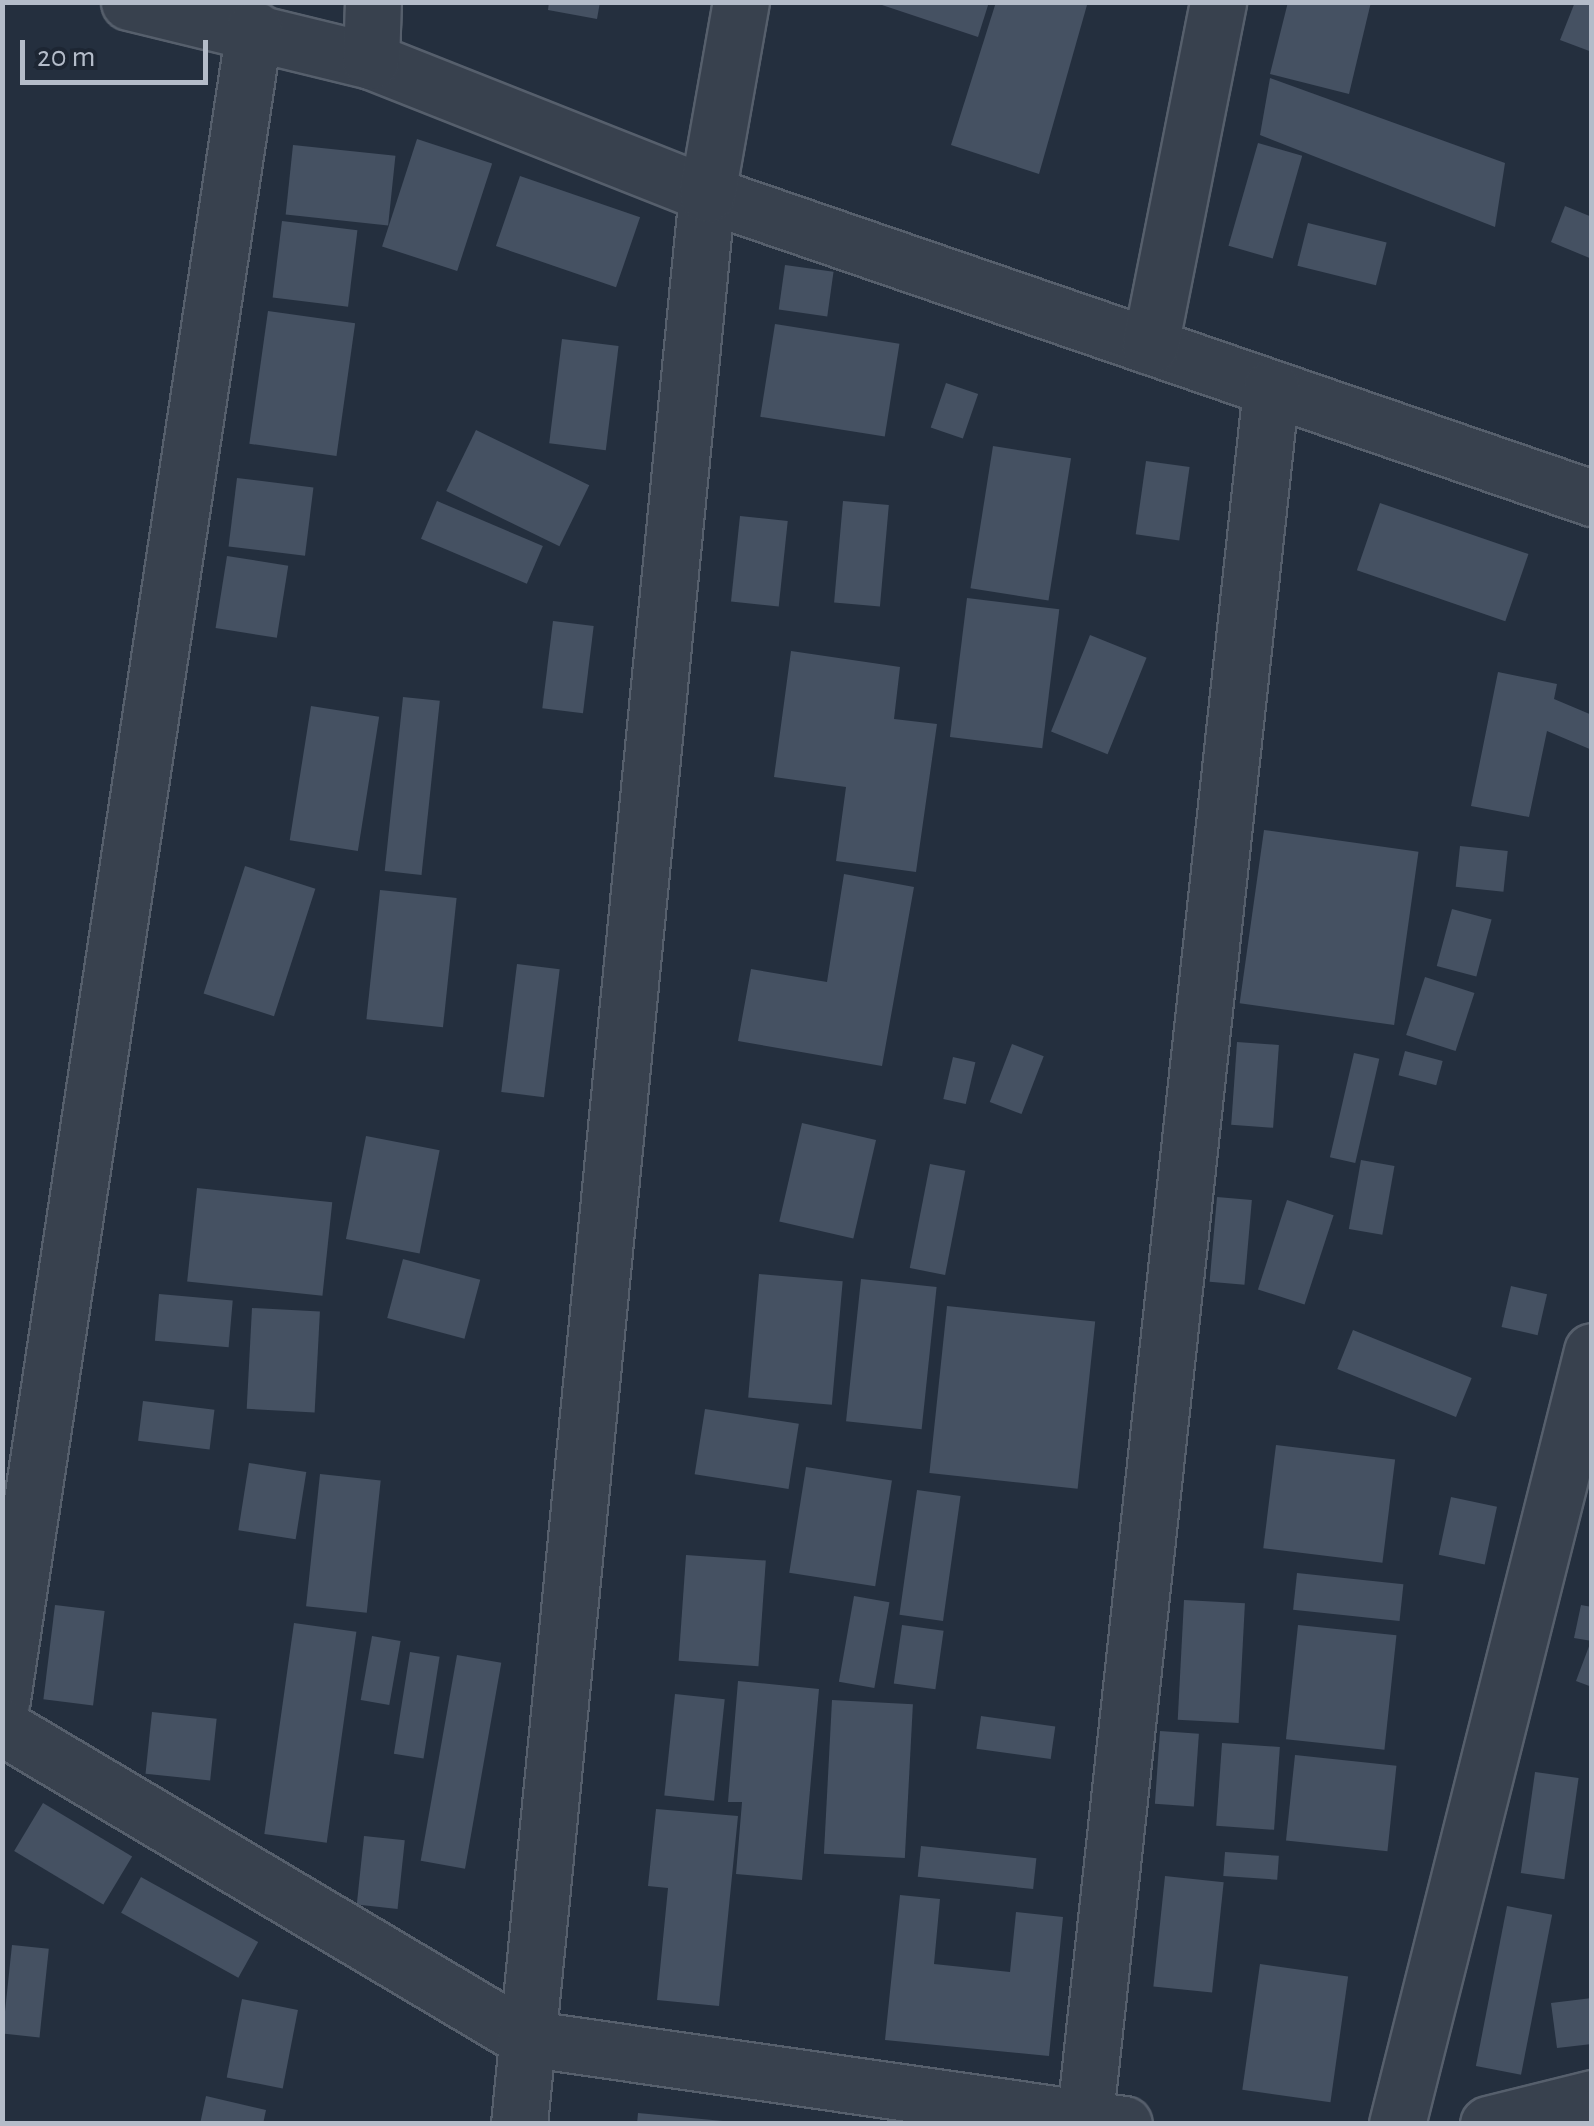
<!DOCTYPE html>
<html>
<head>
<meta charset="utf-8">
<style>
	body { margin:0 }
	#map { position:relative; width:1594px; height:2126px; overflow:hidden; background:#242f3e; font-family:"Alegreya Sans",sans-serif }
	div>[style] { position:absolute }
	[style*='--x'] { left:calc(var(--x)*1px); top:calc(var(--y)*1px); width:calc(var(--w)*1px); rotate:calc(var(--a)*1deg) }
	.building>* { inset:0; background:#455162; transform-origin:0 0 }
	.roads { filter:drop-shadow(2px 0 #565f6c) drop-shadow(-2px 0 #565f6c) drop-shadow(0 2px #565f6c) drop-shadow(0 -2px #565f6c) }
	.street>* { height:55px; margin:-27.5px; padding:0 27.5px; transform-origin:27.5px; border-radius:27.5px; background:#38414e }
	span { translate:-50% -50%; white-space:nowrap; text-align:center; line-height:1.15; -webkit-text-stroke:8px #1d2633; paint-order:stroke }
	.frame { position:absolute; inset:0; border:5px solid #b4bcc9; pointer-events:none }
	.scale { position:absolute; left:20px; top:40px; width:188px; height:45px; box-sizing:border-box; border:5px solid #b4bcc9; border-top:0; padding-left:12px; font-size:30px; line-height:35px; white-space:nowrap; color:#b4bcc9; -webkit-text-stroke:8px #1d2633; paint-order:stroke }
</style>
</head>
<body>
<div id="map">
	<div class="building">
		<i style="clip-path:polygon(549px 2px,600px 2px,597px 19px,548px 10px)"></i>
		<i style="clip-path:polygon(873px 2px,989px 2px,978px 37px)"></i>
		<i style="clip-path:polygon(996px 2px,1087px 5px,1039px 174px,951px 145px)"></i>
		<i style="clip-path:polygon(1288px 2px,1371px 2px,1349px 94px,1270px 74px)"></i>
		<i style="clip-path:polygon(1575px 2px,1592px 2px,1592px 52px,1560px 40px)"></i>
		<i style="clip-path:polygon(1270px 78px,1505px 163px,1495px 227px,1260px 135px)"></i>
		<i style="left:417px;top:139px;width:79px;height:113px;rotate:18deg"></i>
		<i style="left:1258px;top:143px;width:46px;height:107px;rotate:16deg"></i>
		<i style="left:293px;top:145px;width:103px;height:70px;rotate:6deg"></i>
		<i style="left:520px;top:176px;width:127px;height:74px;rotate:19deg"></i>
		<i style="clip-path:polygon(1565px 206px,1592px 217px,1592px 259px,1551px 242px)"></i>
		<i style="left:282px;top:221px;width:76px;height:77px;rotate:7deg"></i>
		<i style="left:1308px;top:223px;width:81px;height:44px;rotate:14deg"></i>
		<i style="left:785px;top:265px;width:49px;height:45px;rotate:8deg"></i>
		<i style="left:268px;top:311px;width:88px;height:134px;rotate:8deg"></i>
		<i style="left:775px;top:324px;width:126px;height:94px;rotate:9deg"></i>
		<i style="left:562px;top:339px;width:57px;height:105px;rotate:7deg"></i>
		<i style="left:946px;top:383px;width:34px;height:47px;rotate:19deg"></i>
		<i style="left:476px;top:430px;width:126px;height:68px;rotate:26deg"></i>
		<i style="left:993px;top:446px;width:79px;height:144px;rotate:9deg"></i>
		<i style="left:1146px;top:461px;width:44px;height:74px;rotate:8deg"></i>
		<i style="left:237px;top:478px;width:77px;height:69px;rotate:7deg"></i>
		<i style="left:437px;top:501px;width:115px;height:41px;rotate:23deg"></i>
		<i style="left:843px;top:501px;width:46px;height:102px;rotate:5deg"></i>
		<i style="left:1380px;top:503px;width:157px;height:71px;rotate:19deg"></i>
		<i style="left:740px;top:516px;width:48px;height:86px;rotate:6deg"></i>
		<i style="left:227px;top:556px;width:62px;height:73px;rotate:9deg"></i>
		<i style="left:967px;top:598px;width:93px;height:140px;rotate:7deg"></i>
		<i style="left:553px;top:621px;width:41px;height:88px;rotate:7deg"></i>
		<i style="left:1090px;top:635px;width:61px;height:104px;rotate:22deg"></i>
		<i style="clip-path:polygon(791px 651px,900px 667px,894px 719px,937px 724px,916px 872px,836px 861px,846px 787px,774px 777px)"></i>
		<i style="clip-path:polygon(1498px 672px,1557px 684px,1554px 699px,1592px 715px,1592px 750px,1547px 731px,1529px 817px,1471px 806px)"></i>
		<i style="left:403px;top:697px;width:37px;height:175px;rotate:6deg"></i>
		<i style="left:311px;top:706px;width:69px;height:136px;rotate:9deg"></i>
		<i style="left:1264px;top:830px;width:156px;height:175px;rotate:8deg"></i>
		<i style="left:1460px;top:846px;width:48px;height:41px;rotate:6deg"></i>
		<i style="left:245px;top:866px;width:74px;height:134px;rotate:18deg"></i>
		<i style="clip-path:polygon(844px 874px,914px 887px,882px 1066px,738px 1041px,751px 969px,827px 982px)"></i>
		<i style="left:380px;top:890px;width:77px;height:130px;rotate:6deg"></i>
		<i style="left:1452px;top:909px;width:41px;height:59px;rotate:15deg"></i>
		<i style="left:517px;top:964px;width:43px;height:129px;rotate:7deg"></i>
		<i style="left:1425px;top:977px;width:52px;height:61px;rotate:18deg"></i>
		<i style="left:1237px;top:1042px;width:42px;height:83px;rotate:4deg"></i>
		<i style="left:1012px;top:1044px;width:34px;height:62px;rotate:21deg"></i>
		<i style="left:1405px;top:1051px;width:39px;height:25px;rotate:15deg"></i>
		<i style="left:1354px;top:1053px;width:26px;height:107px;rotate:13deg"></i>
		<i style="left:953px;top:1057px;width:23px;height:43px;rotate:13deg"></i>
		<i style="left:802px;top:1123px;width:76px;height:101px;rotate:13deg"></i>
		<i style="left:366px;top:1136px;width:75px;height:105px;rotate:11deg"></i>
		<i style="left:1361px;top:1160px;width:34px;height:70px;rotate:10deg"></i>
		<i style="left:930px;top:1164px;width:36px;height:106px;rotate:11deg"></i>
		<i style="left:197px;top:1188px;width:136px;height:94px;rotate:6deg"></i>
		<i style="left:1217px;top:1197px;width:35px;height:85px;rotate:5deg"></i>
		<i style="left:1287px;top:1200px;width:49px;height:94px;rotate:18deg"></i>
		<i style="left:403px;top:1259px;width:80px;height:61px;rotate:15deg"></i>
		<i style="left:759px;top:1274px;width:84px;height:124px;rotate:5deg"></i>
		<i style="left:861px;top:1279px;width:76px;height:143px;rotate:6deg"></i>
		<i style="left:1511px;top:1286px;width:37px;height:42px;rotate:13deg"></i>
		<i style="left:159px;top:1294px;width:74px;height:47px;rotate:5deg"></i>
		<i style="left:947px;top:1306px;width:149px;height:168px;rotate:6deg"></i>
		<i style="left:252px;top:1308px;width:68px;height:101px;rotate:3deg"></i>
		<i style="left:1353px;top:1330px;width:128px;height:42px;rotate:22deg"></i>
		<i style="left:143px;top:1401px;width:72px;height:40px;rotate:7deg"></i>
		<i style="left:705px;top:1409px;width:95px;height:66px;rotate:9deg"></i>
		<i style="left:1276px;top:1445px;width:120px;height:104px;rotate:7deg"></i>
		<i style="left:249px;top:1463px;width:58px;height:68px;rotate:9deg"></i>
		<i style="left:806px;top:1467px;width:87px;height:107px;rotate:9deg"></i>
		<i style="left:320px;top:1474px;width:61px;height:133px;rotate:6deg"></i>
		<i style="left:917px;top:1490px;width:44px;height:126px;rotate:8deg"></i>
		<i style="left:1451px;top:1497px;width:47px;height:59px;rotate:12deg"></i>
		<i style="left:686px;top:1555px;width:80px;height:106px;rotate:4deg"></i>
		<i style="left:1297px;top:1573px;width:107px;height:37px;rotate:6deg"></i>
		<i style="left:854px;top:1596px;width:36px;height:87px;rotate:10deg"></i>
		<i style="left:1184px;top:1600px;width:61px;height:120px;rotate:3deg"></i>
		<i style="left:55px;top:1605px;width:50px;height:95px;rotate:7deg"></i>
		<i style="clip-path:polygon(1581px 1605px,1592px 1607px,1592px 1641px,1574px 1638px)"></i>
		<i style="left:294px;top:1623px;width:63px;height:213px;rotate:8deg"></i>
		<i style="left:902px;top:1625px;width:42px;height:59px;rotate:8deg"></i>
		<i style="left:1298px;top:1625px;width:99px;height:115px;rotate:6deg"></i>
		<i style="left:372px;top:1636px;width:29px;height:65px;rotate:10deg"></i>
		<i style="clip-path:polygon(1591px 1641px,1592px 1642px,1592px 1687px,1576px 1681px)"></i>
		<i style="left:410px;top:1652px;width:30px;height:103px;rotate:9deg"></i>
		<i style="left:457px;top:1655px;width:45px;height:209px;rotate:10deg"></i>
		<i style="clip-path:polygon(738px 1681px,819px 1689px,802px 1880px,736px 1874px,742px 1802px,728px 1802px)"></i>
		<i style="left:675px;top:1694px;width:50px;height:102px;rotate:6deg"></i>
		<i style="left:832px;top:1700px;width:81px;height:154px;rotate:3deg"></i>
		<i style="left:152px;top:1712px;width:65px;height:62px;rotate:6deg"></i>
		<i style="left:981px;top:1716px;width:75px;height:33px;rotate:8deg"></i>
		<i style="left:1160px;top:1731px;width:39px;height:73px;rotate:4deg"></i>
		<i style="left:1222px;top:1743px;width:58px;height:83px;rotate:4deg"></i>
		<i style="left:1295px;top:1755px;width:102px;height:86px;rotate:6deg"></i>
		<i style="left:1535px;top:1772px;width:44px;height:102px;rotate:8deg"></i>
		<i style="left:43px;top:1803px;width:104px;height:56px;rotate:31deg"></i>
		<i style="clip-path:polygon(656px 1809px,738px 1816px,719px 2006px,657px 2000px,668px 1888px,648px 1886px)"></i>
		<i style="left:364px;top:1836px;width:41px;height:69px;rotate:6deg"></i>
		<i style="left:921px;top:1846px;width:116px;height:31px;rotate:6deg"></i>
		<i style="left:1225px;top:1852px;width:54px;height:24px;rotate:4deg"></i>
		<i style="left:1165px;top:1876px;width:59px;height:111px;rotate:6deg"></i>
		<i style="left:141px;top:1877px;width:134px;height:41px;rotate:29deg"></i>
		<i style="clip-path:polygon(900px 1895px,940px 1899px,934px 1964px,1010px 1972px,1016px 1912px,1063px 1917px,1049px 2056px,885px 2040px)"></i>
		<i style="left:1507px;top:1906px;width:46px;height:163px;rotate:11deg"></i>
		<i style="left:12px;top:1945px;width:37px;height:89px;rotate:6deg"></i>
		<i style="left:1260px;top:1964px;width:89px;height:127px;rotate:8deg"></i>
		<i style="clip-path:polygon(1592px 1998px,1592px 2044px,1557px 2048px,1551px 2003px)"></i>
		<i style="left:242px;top:1999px;width:57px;height:80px;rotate:11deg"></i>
		<i style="clip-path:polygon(206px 2096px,266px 2110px,263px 2124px,200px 2124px)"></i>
		<i style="clip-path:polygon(638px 2113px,723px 2121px,722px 2124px,637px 2124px)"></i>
	</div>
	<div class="roads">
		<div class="street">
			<i style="--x:129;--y:2;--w:249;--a:13.7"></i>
			<i style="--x:371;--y:61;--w:361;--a:21.6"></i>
			<i style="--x:707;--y:194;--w:936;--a:18.96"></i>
			<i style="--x:371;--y:61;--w:59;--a:-88.1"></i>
			<i style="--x:1150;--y:346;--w:351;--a:-78.8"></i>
			<i style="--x:2;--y:1699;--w:1689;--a:-81.42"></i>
			<i style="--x:2;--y:1727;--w:608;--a:30.74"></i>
			<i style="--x:525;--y:2038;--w:605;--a:8.17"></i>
			<i style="--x:519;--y:2124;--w:1939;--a:-84.44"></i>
			<i style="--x:707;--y:194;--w:195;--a:-80"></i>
			<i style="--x:1084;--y:2124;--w:1746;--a:-83.85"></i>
			<i style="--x:1397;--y:2124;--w:797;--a:-75.84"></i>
			<i style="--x:1488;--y:2124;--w:107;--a:-14"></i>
		</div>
	</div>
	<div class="frame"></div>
	<div class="scale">20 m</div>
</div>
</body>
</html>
